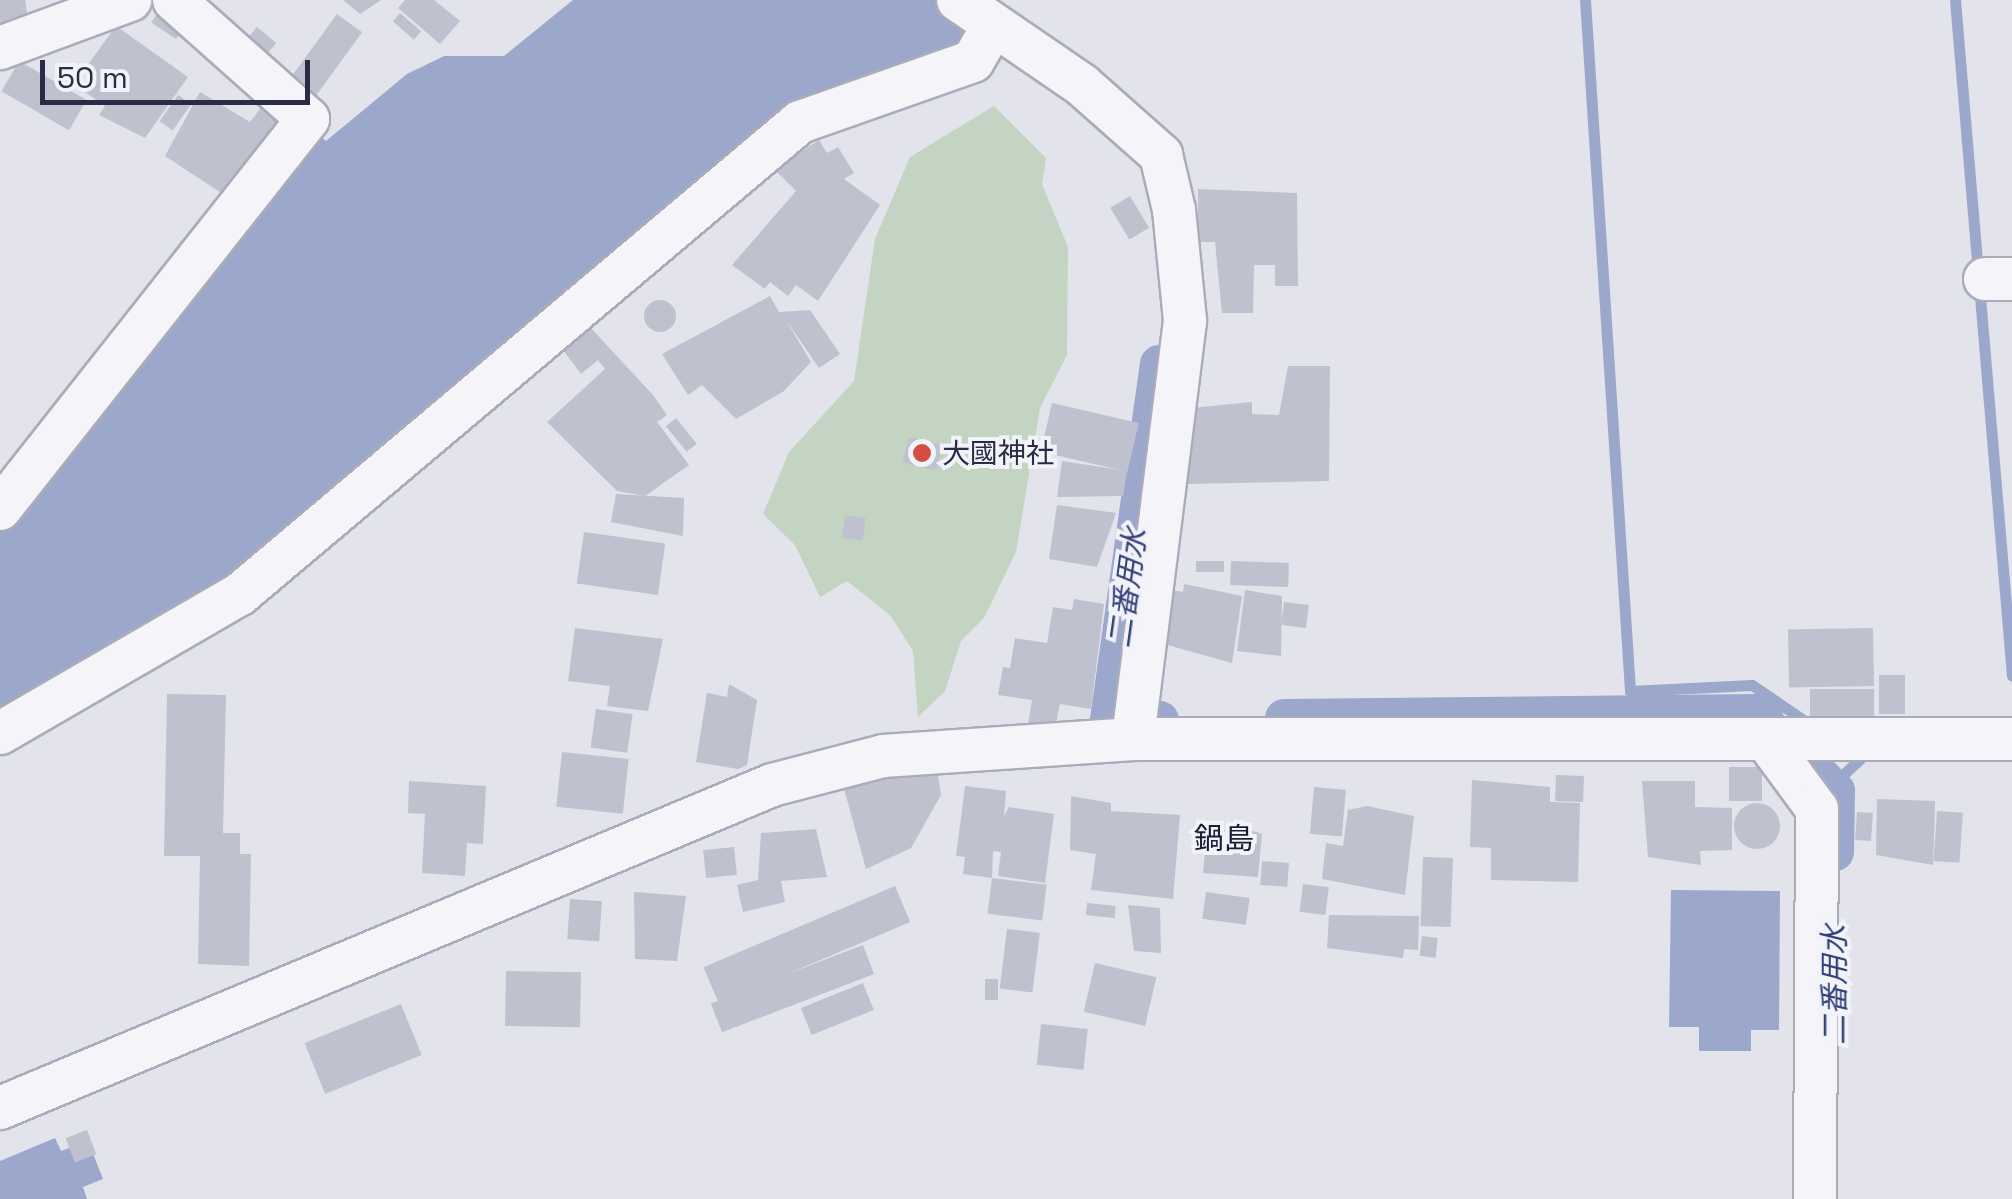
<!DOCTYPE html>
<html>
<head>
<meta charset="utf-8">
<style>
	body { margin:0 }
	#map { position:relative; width:2012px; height:1199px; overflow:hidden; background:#e2e3eb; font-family:"Space Grotesk","Noto Sans JP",sans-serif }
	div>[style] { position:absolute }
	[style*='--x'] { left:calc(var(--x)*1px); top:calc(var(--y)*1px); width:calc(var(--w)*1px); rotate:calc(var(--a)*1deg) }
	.green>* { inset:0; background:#c3d5c2 }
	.water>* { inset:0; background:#9ba8cc }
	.stream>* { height:11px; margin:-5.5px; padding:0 5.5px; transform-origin:5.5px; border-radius:5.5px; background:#9ba8cc }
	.canal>* { height:38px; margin:-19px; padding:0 19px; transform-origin:19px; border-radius:19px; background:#9ba8cc }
	.building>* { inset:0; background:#bfc1ce; transform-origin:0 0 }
	.round { border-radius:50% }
	.roads { filter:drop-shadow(2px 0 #aaacb9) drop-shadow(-2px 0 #aaacb9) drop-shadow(0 2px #aaacb9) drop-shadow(0 -2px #aaacb9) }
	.minor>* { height:42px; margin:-21px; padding:0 21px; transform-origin:21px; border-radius:21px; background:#f5f5f9 }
	.dots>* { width:28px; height:28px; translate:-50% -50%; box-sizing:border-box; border:5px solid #f2f3f8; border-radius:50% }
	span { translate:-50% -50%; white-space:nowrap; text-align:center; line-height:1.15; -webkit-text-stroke:8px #f2f3f8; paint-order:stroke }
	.poi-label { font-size:28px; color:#292c44 }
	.left { translate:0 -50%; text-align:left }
	.water-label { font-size:30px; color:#31417a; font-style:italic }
	.neighbourhood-label { font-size:30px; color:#1b1e34 }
	.scale { position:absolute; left:40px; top:60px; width:270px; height:45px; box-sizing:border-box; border:5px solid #292c44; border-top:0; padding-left:12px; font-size:30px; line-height:35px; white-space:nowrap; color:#292c44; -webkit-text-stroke:8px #f2f3f8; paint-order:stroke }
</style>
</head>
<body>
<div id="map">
	<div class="green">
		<i style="clip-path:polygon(994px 106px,1046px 158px,1042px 184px,1068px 247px,1067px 355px,1040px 408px,1016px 552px,984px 618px,961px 641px,945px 691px,918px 717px,913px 651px,890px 615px,847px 581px,820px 597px,795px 545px,763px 514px,789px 452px,854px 381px,875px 239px,910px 157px)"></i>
	</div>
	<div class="water">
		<i style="clip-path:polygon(573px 0,935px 0,969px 27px,961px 49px,780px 120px,238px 574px,0 718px,0 532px,316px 133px,326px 141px,407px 74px,444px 56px,504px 56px)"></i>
		<i style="clip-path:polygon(1671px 890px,1780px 891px,1779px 1030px,1751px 1030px,1751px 1051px,1699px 1051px,1699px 1027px,1669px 1027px)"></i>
		<i style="clip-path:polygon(55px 1138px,61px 1151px,88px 1141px,103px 1179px,83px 1187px,87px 1199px,0 1199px,0 1161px)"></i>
	</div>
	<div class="stream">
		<i style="--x:1585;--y:0;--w:692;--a:86.27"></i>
		<i style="--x:1630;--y:691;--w:122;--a:-2.8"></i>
		<i style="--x:1752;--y:685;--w:64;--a:34.2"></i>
		<i style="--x:1955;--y:0;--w:678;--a:85.18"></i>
		<i style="--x:1831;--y:786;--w:42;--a:-43.1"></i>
	</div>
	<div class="canal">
		<i style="--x:1159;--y:364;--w:359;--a:98"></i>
		<i style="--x:1109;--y:720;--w:51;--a:0"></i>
		<i style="--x:1284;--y:718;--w:473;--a:-0.6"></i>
		<i style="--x:1757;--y:713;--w:15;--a:48"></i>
		<i style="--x:1822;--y:777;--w:20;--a:45"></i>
		<i style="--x:1836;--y:791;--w:61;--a:90.9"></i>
	</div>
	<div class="building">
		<i style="clip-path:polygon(0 0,25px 0,28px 18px,0 23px)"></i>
		<i style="clip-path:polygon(343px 0,381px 0,360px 14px)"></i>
		<i style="clip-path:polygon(405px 0,434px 0,460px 21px,440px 44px,398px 8px)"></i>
		<i style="left:163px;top:5px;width:30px;height:21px;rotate:34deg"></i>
		<i style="left:400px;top:13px;width:28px;height:11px;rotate:41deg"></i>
		<i style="left:337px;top:14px;width:31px;height:89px;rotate:36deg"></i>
		<i style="clip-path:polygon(116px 26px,188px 77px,145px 138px,99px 115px,105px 106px,85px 92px,95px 79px,84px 70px)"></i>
		<i style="left:257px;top:27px;width:25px;height:12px;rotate:40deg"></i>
		<i style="left:19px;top:61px;width:78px;height:35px;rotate:30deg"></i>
		<i style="clip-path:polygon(200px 92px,250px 122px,271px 95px,294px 112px,232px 200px,165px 156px)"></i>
		<i style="left:178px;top:95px;width:16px;height:32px;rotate:35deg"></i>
		<i style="clip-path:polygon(819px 140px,827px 153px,838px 147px,854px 173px,844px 179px,880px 205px,818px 301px,796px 285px,788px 296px,770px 282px,765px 289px,732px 265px,796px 191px,774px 169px)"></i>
		<i style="clip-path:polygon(1198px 189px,1297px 193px,1298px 286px,1275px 286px,1275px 265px,1254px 265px,1253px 313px,1222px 313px,1215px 242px,1198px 242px)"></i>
		<i style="left:1130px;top:196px;width:37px;height:23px;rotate:59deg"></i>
		<i style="clip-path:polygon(770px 296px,779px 312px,810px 310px,840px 354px,819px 368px,786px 320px,811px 362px,784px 391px,736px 419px,702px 385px,688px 395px,662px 354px)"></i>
		<i class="round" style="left:644px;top:300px;width:32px;height:32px"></i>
		<i style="clip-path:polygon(588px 325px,653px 395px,667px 415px,657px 422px,689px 465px,645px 496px,617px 491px,547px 422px,605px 369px,598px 360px,581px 374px,560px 346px)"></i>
		<i style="clip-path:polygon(1288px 366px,1330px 366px,1329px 481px,1188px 484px,1191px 408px,1252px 402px,1252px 414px,1279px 415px)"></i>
		<i style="left:1052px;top:403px;width:89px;height:50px;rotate:13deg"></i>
		<i style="left:676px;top:418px;width:33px;height:13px;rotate:51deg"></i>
		<i style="left:909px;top:437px;width:34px;height:26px;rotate:14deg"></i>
		<i style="clip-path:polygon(1062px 461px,1127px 471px,1123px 496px,1057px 497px)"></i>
		<i style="clip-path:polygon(616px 494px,684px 498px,683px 536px,611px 522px)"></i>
		<i style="clip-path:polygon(1057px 505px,1116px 513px,1097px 567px,1049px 559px)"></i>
		<i style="left:845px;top:515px;width:21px;height:23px;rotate:8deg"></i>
		<i style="left:584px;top:532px;width:82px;height:52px;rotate:8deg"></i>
		<i style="left:1196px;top:561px;width:28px;height:11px"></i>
		<i style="left:1231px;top:561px;width:58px;height:24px;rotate:2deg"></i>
		<i style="clip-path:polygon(1184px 584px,1242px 596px,1232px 663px,1153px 641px,1161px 588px,1183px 592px)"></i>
		<i style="clip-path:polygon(1245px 590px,1282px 596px,1281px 656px,1237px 651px)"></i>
		<i style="clip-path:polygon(1074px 599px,1104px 604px,1091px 709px,1060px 704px,1055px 729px,1028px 725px,1032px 700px,998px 695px,1003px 667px,1010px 668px,1015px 638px,1047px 643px,1053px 607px,1072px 610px)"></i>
		<i style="left:1284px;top:602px;width:25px;height:23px;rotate:7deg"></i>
		<i style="clip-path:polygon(575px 628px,663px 639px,648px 711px,607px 706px,610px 686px,568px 681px)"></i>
		<i style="left:1873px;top:628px;width:58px;height:85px;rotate:89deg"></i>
		<i style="left:1879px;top:675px;width:26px;height:39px"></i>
		<i style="clip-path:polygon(729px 684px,757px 700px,747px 765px,738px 769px,696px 762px,707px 693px,727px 697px)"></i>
		<i style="left:1874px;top:689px;width:30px;height:64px;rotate:90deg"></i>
		<i style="clip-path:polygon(167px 694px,226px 695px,223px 833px,240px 833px,240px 854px,251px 854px,249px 966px,198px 964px,200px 856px,164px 856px)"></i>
		<i style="left:596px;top:709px;width:37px;height:39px;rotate:8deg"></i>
		<i style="left:562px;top:752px;width:67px;height:55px;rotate:6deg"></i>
		<i style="left:1762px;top:767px;width:34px;height:33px;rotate:90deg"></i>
		<i style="clip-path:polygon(937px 770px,941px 795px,911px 848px,866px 869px,843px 785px)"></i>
		<i style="left:1556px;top:775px;width:28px;height:26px;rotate:2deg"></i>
		<i style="clip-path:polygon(1472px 780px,1550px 787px,1550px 802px,1580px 803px,1578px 882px,1491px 880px,1491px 848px,1470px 847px)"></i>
		<i style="clip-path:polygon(409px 781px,486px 786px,483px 844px,467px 843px,465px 876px,422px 873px,425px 814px,408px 813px)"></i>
		<i style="clip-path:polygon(1642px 781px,1695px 781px,1695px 807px,1732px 808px,1732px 850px,1700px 851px,1701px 865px,1648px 857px)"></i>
		<i style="clip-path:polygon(965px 786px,1006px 791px,1004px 816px,1009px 807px,1054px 814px,1045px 883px,998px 876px,1001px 852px,993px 851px,992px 878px,963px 874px,965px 857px,956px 856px)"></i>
		<i style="left:1314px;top:787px;width:32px;height:47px;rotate:5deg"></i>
		<i style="clip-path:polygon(1071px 796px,1111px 803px,1111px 811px,1180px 815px,1173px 899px,1091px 890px,1096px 854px,1070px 850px)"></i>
		<i style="clip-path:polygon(1877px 799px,1935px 801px,1933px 865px,1876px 855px)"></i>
		<i class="round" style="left:1734px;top:803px;width:46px;height:46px"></i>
		<i style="clip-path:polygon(1367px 806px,1414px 816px,1405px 895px,1322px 879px,1326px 843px,1343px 846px,1348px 810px)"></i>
		<i style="left:1937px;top:811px;width:26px;height:50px;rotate:4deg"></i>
		<i style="left:1857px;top:812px;width:16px;height:28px;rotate:4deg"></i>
		<i style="clip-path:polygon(1230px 823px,1262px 834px,1258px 877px,1203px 873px,1207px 829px,1229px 831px)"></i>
		<i style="clip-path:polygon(816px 829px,827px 877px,781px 881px,785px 902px,743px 912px,737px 885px,758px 880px,761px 833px)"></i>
		<i style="left:734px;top:847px;width:28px;height:31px;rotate:84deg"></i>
		<i style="left:1423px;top:857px;width:30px;height:69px;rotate:2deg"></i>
		<i style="left:1262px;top:861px;width:27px;height:24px;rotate:4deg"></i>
		<i style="left:992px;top:878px;width:55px;height:36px;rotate:7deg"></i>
		<i style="left:1303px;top:884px;width:26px;height:28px;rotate:7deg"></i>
		<i style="left:895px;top:886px;width:39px;height:208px;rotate:67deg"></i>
		<i style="clip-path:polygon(634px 892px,686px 896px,677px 961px,635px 959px)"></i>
		<i style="left:1206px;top:892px;width:44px;height:27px;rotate:8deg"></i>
		<i style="left:570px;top:899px;width:32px;height:40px;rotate:4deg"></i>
		<i style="left:1087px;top:903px;width:29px;height:12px;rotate:6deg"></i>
		<i style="clip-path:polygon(1128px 905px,1160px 908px,1161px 953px,1134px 951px)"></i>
		<i style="clip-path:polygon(1329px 915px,1419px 916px,1418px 950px,1404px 949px,1403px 958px,1327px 948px)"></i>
		<i style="left:1007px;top:929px;width:33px;height:60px;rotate:7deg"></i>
		<i style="left:1422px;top:936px;width:16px;height:20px;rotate:7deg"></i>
		<i style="left:863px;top:945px;width:31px;height:163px;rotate:69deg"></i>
		<i style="left:1095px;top:963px;width:63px;height:50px;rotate:13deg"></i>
		<i style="left:506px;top:971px;width:75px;height:55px;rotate:1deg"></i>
		<i style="left:985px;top:979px;width:13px;height:21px"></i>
		<i style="left:863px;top:983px;width:29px;height:67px;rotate:68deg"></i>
		<i style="left:401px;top:1004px;width:55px;height:104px;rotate:68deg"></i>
		<i style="left:1041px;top:1024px;width:47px;height:41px;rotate:6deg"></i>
		<i style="left:87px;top:1130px;width:26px;height:23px;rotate:69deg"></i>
	</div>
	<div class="roads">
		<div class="minor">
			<i style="--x:958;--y:0;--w:150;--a:34.4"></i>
			<i style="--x:1082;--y:85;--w:106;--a:41.5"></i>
			<i style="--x:1161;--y:155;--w:57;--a:76.7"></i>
			<i style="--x:1174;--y:210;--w:112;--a:84.3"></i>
			<i style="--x:1185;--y:321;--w:421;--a:97.1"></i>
			<i style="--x:0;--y:48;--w:139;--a:-20.3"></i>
			<i style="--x:1985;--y:279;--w:27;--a:0"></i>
			<i style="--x:0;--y:509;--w:497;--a:-51.7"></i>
			<i style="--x:308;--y:119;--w:179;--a:-138.4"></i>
			<i style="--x:0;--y:733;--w:277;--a:-30.1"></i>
			<i style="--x:240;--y:594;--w:732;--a:-40.13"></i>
			<i style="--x:800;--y:122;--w:183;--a:-19.4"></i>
			<i style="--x:973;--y:61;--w:40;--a:-60.3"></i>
			<i style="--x:1767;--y:741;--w:84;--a:53.7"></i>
			<i style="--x:1817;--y:809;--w:390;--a:90.3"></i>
			<i style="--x:0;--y:1108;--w:837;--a:-22.7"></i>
			<i style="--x:772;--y:785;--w:115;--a:-14.6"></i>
			<i style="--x:883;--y:756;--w:251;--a:-3.9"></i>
			<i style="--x:1133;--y:739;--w:879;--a:0"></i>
		</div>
	</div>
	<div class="dots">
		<i style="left:922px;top:453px;background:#d54d42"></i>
	</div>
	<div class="poi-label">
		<span class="left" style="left:942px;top:453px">大國神社</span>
	</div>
	<div class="water-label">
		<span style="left:1128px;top:588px;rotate:-82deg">二番用水</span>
		<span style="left:1835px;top:985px;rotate:-90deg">二番用水</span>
	</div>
	<div class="neighbourhood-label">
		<span style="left:1224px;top:839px">鍋島</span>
	</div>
	<div class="scale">50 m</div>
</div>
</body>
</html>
